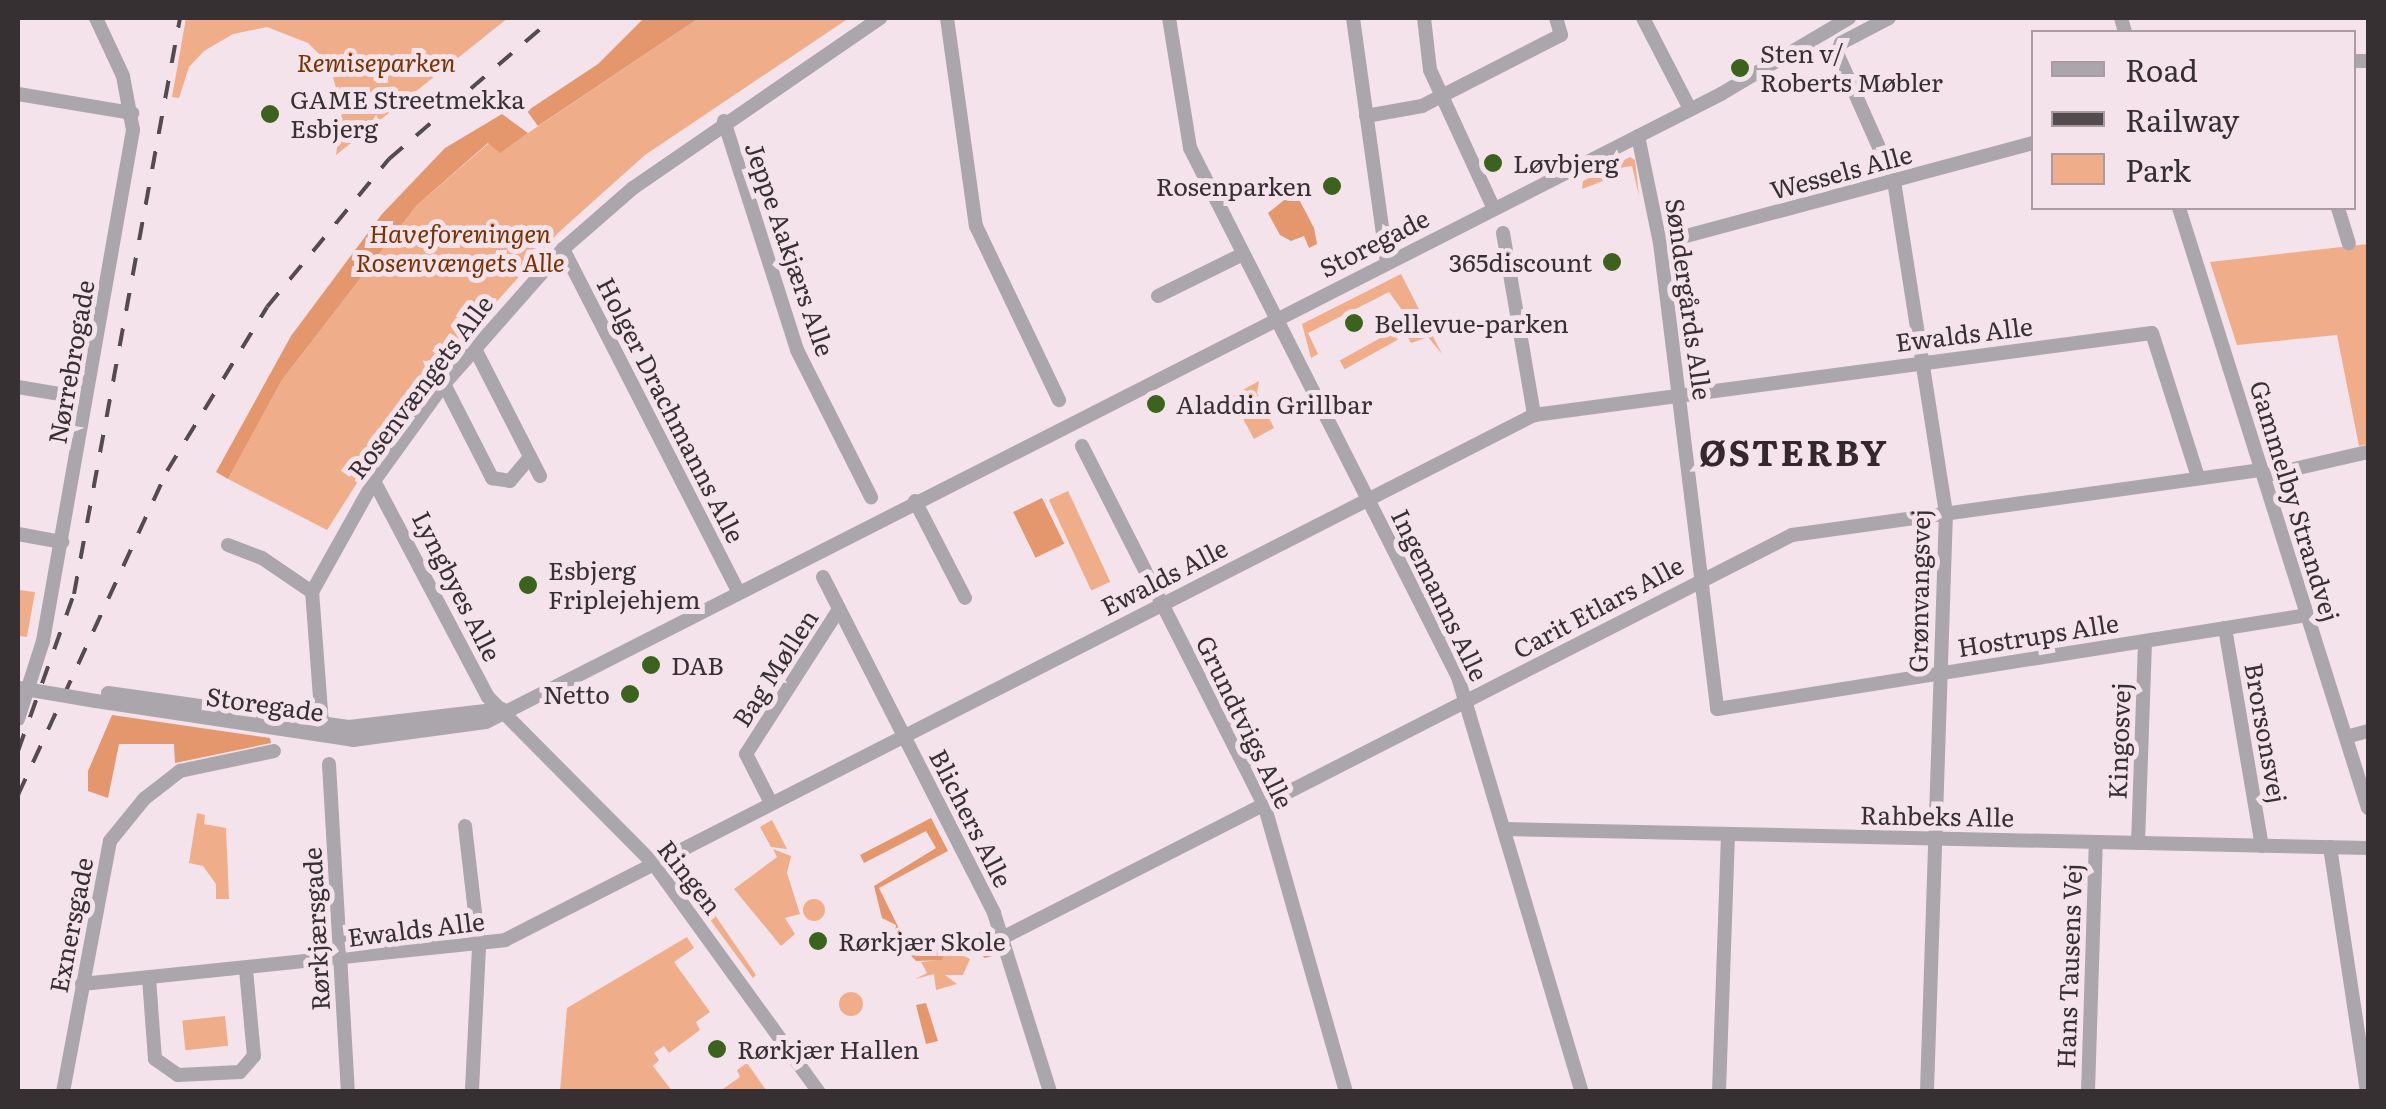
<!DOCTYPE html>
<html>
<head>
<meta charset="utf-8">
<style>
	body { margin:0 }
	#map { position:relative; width:2386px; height:1109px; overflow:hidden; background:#f5e3eb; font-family:Literata,serif }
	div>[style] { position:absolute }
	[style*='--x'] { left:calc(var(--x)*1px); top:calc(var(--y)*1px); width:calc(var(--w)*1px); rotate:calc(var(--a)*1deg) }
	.green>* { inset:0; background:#f0ad8a; transform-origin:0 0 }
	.round { border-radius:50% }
	.forest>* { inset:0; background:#e4966d; transform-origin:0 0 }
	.minor>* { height:14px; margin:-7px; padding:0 7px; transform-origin:7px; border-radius:7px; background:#aba6ac }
	.rail>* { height:4px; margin-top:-2px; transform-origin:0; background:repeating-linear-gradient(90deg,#544b4f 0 18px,transparent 0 36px) }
	.minor-bridge>* { height:14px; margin:-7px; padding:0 7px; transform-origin:7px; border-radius:7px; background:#aba6ac }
	.dots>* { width:28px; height:28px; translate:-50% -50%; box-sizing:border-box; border:5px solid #f5e3eb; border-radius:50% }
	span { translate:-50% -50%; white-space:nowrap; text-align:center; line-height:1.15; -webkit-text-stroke:10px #f5e3eb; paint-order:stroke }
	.poi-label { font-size:25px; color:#373033 }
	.left { translate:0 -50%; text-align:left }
	.right { translate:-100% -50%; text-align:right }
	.park-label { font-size:25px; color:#773200; font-style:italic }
	.street-label { font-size:25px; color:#373033 }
	.district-label { font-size:35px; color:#34272d; font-weight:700; letter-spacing:2.5px }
	.frame { position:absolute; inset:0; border:20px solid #373033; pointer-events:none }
	.legend { position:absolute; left:2031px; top:30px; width:325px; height:180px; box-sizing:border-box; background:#f5e3eb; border:2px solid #a99ba1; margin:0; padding:12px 18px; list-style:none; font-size:30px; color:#373033 }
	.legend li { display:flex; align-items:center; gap:20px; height:50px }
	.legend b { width:50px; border:2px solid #a99ba1 }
</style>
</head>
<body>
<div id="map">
	<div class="green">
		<i style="clip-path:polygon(186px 18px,508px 18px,336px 155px,342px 112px,330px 65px,308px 43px,267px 27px,233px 34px,204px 51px,189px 67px,179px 98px,172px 97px)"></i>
		<i style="clip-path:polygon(699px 18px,849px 18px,645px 155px,559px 232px,414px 394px,327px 530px,228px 479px,282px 380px,417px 205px,489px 143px,500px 152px)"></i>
		<i style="clip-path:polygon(1630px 157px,1635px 160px,1639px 196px,1632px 166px,1613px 169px,1613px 177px,1582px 189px,1583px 181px)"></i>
		<i style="clip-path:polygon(2368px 244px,2368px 444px,2359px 446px,2337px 335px,2237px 345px,2210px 262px)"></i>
		<i style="clip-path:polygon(1401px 274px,1442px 354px,1428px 337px,1411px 343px,1400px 323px,1407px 317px,1389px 292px,1308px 333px,1318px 354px,1311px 358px,1302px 324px)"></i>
		<i style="left:1393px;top:331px;width:10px;height:61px;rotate:61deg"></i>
		<i style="clip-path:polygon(1259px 381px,1257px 393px,1274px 428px,1254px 439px,1233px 400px,1225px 400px)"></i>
		<i style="left:1068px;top:491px;width:100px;height:21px;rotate:65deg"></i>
		<i style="clip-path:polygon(18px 590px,35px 592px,27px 637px,18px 636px)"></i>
		<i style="clip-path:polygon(197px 813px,205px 815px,204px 824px,226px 828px,229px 899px,216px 899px,216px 884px,203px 866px,189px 863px)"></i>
		<i style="clip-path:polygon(772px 820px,773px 822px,787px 849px,771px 847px,760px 827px)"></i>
		<i style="clip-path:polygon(773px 849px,791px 856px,787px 873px,800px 914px,785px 918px,795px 934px,781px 946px,734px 889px,777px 857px)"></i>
		<i class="round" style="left:803px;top:899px;width:22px;height:22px"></i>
		<i style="clip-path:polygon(706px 902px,756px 975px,753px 978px,700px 906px)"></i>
		<i style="clip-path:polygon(687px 937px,694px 948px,674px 962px,710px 1012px,696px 1022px,700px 1030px,669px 1053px,664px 1046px,654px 1053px,659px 1060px,653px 1066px,672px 1091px,560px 1091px,567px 1008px)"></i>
		<i style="clip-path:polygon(947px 947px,970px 959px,963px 975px,945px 975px,957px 984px,936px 990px,934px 974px,915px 979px,927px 973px,921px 962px,938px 960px)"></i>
		<i class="round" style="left:839px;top:992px;width:24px;height:24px"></i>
		<i style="left:225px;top:1016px;width:30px;height:43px;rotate:84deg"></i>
		<i style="clip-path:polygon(747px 1063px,766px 1090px,720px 1091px,740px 1077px,737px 1070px)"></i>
	</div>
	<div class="forest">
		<i style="clip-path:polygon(644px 18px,699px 18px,538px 126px,527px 111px,598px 64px)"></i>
		<i style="clip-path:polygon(502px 114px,528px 133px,500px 153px,488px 143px,417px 205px,282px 380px,228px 479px,216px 472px,291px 336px,382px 214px,445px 148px)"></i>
		<i style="clip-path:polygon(1292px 186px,1314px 228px,1317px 244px,1309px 248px,1304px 236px,1291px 241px,1280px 235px,1268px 213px,1283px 201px,1281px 192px,1292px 196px)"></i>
		<i style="left:1042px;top:498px;width:51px;height:32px;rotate:64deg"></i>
		<i style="clip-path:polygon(112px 715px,270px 738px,271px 743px,175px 763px,174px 744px,119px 744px,108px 798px,88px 791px,88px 771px)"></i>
		<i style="clip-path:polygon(931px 818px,948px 851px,879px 888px,911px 953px,989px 930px,996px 955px,985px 958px,969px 946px,951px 954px,947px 947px,942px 960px,916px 961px,894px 938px,896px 925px,882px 918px,874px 886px,936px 848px,926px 831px,864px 863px,860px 855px)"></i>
		<i style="clip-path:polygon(926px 1003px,938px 1041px,926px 1044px,916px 1005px)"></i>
	</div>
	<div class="minor">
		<i style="--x:947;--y:18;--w:210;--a:82.1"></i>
		<i style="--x:976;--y:226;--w:193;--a:64.5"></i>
		<i style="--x:1169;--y:18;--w:132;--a:80.8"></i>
		<i style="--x:1190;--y:148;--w:593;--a:63.13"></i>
		<i style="--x:1458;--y:677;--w:433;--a:73.4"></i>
		<i style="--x:1353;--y:18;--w:246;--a:82.1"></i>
		<i style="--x:1424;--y:18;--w:52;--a:83.4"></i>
		<i style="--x:1430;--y:70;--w:149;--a:65.3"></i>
		<i style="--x:1643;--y:18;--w:102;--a:62.7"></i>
		<i style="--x:1889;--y:18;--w:54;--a:152.5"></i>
		<i style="--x:1841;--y:43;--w:11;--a:112"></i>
		<i style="--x:1837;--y:53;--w:140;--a:66"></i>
		<i style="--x:1894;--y:181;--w:335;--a:81.1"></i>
		<i style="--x:1946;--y:512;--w:580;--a:91.88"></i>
		<i style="--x:2121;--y:18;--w:15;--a:74"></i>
		<i style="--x:2354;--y:61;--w:14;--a:0"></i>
		<i style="--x:18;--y:94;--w:116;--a:9.5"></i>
		<i style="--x:1366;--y:116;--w:57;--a:-10.1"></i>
		<i style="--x:1422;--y:106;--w:156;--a:-27.1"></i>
		<i style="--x:1561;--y:35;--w:18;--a:-106"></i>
		<i style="--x:724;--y:121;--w:240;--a:72.3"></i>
		<i style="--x:797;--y:350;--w:165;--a:63.3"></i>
		<i style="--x:1638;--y:136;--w:109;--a:78.4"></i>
		<i style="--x:1660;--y:243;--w:469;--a:83"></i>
		<i style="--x:1717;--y:709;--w:597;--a:-9.05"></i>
		<i style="--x:2179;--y:208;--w:629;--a:72.52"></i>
		<i style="--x:2338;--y:208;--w:37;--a:73"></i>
		<i style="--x:1503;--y:233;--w:185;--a:80.3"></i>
		<i style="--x:1660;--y:243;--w:387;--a:-15"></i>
		<i style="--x:563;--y:249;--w:384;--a:62.9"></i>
		<i style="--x:1158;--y:296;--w:95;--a:-26.3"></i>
		<i style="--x:474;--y:347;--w:145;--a:62.9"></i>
		<i style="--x:444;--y:384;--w:106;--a:62.9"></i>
		<i style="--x:492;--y:478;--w:18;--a:9"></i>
		<i style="--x:510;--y:481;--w:31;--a:-50"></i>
		<i style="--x:18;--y:387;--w:49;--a:9.5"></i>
		<i style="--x:1082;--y:446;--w:402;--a:63.1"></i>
		<i style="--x:1264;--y:804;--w:299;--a:74.1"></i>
		<i style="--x:2264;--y:476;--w:107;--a:-13"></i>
		<i style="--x:374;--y:481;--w:244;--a:62.2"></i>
		<i style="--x:488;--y:697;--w:234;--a:45.2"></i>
		<i style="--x:653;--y:863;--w:283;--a:54.1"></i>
		<i style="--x:915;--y:501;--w:109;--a:62.7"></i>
		<i style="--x:18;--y:534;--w:45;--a:10.3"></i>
		<i style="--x:228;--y:545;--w:36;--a:21"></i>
		<i style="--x:262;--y:558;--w:60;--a:34.2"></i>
		<i style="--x:823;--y:577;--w:377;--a:63"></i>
		<i style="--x:994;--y:913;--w:188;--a:72.6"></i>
		<i style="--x:2225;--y:628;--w:221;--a:80.4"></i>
		<i style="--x:108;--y:693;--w:243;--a:8"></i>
		<i style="--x:349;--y:727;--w:154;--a:-6.7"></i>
		<i style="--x:96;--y:701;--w:260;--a:8.6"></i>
		<i style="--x:353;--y:740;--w:134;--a:-7.7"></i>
		<i style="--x:486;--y:722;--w:1385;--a:-26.95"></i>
		<i style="--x:1721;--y:94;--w:149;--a:-30.7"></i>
		<i style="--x:18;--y:719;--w:82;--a:-72.2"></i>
		<i style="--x:43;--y:641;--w:519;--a:-80.01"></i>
		<i style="--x:133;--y:130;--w:55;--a:-100.5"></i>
		<i style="--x:123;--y:76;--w:64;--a:-115"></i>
		<i style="--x:322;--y:724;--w:132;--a:-94.3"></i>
		<i style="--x:312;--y:592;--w:127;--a:-60.8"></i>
		<i style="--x:374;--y:481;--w:120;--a:-54.2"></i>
		<i style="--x:444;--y:384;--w:180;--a:-48.6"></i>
		<i style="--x:563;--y:249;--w:93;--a:-41.1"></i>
		<i style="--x:633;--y:188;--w:300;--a:-34.5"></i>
		<i style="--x:2346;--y:737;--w:23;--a:-15"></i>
		<i style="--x:329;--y:764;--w:329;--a:86.7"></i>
		<i style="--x:771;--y:803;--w:55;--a:-117"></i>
		<i style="--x:746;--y:754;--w:172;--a:-57.3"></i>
		<i style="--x:465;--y:826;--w:122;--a:83.4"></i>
		<i style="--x:479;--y:947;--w:145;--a:92.8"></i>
		<i style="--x:1505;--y:829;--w:863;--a:1.26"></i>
		<i style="--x:2138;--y:843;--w:202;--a:-88"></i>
		<i style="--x:2330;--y:847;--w:248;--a:81.4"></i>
		<i style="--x:1004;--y:937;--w:885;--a:-27.03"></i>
		<i style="--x:1792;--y:535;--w:474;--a:-7.9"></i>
		<i style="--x:149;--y:978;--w:81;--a:85.8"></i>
		<i style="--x:155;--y:1059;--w:28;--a:35"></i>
		<i style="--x:178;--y:1075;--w:62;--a:-2.8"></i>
		<i style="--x:240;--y:1072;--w:21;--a:-49"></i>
		<i style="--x:254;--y:1056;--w:87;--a:-95.3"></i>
		<i style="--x:82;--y:984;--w:425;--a:-5.9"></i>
		<i style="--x:505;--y:940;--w:1155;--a:-27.03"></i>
		<i style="--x:1534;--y:415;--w:623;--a:-7.56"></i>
		<i style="--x:2152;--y:333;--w:151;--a:72.3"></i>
		<i style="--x:63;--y:1092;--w:255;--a:-79.4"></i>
		<i style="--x:110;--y:841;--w:54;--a:-51"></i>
		<i style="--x:144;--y:799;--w:46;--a:-37.9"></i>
		<i style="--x:180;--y:771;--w:96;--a:-12"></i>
		<i style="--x:1719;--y:1092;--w:258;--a:-88"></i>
		<i style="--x:2088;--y:1092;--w:250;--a:-88.2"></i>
	</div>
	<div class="rail">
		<i style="--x:18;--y:751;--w:167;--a:-70.4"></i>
		<i style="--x:74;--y:594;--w:586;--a:-79.57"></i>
		<i style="--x:18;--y:795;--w:357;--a:-65.3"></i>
		<i style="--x:167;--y:471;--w:192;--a:-58.6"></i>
		<i style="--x:267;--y:307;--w:192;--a:-50.5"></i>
		<i style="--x:389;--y:159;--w:216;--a:-40.7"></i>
	</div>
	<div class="minor-bridge">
		<i style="--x:19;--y:688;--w:78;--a:9.6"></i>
	</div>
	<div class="dots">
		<i style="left:1740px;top:68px;background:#3b631e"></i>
		<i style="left:270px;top:114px;background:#3b631e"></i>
		<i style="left:1493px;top:163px;background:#3b631e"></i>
		<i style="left:1332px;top:186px;background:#3b631e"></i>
		<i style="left:1612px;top:262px;background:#3b631e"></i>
		<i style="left:1354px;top:323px;background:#3b631e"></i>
		<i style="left:1156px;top:404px;background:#3b631e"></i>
		<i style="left:528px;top:585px;background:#3b631e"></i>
		<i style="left:651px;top:665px;background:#3b631e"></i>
		<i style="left:630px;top:694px;background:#3b631e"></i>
		<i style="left:818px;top:941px;background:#3b631e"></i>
		<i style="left:717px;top:1049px;background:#3b631e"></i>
	</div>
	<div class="poi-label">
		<span class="left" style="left:1760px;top:68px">Sten v/<br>Roberts Møbler</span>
		<span class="left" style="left:290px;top:114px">GAME Streetmekka<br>Esbjerg</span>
		<span class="left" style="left:1513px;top:163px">Løvbjerg</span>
		<span class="right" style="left:1312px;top:186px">Rosenparken</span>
		<span class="right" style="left:1592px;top:262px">365discount</span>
		<span class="left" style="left:1374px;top:323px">Bellevue-parken</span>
		<span class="left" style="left:1176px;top:404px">Aladdin Grillbar</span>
		<span class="left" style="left:548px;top:585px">Esbjerg<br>Friplejehjem</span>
		<span class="left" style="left:671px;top:665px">DAB</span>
		<span class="right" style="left:610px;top:694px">Netto</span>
		<span class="left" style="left:838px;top:941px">Rørkjær Skole</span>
		<span class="left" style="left:737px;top:1049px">Rørkjær Hallen</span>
	</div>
	<div class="park-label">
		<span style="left:376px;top:62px">Remiseparken</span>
		<span style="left:460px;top:248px">Haveforeningen<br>Rosenvængets Alle</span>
	</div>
	<div class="street-label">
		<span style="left:1841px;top:172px;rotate:-15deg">Wessels Alle</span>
		<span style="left:1374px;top:243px;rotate:-27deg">Storegade</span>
		<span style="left:790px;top:249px;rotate:71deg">Jeppe Aakjærs Alle</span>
		<span style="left:1689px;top:299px;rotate:82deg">Søndergårds Alle</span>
		<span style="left:1964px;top:334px;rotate:-7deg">Ewalds Alle</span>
		<span style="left:71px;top:362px;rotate:-80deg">Nørrebrogade</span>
		<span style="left:420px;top:387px;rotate:-53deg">Rosenvængets Alle</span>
		<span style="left:671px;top:410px;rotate:63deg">Holger Drachmanns Alle</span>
		<span style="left:2295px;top:501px;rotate:73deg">Gammelby Strandvej</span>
		<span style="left:1164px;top:577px;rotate:-27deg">Ewalds Alle</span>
		<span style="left:457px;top:586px;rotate:63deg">Lyngbyes Alle</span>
		<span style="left:1919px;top:591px;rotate:-89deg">Grønvangsvej</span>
		<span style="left:1440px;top:595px;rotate:64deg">Ingemanns Alle</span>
		<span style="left:1598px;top:607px;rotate:-28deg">Carit Etlars Alle</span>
		<span style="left:2038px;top:635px;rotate:-9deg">Hostrups Alle</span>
		<span style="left:775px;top:668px;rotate:-57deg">Bag Møllen</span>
		<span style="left:265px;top:704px;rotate:8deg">Storegade</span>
		<span style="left:1245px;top:722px;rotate:64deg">Grundtvigs Alle</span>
		<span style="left:2266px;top:733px;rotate:80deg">Brorsonsvej</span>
		<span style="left:2119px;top:741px;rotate:-88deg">Kingosvej</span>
		<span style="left:1937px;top:816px;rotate:1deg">Rahbeks Alle</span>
		<span style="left:971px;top:818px;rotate:63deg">Blichers Alle</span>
		<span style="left:690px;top:877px;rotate:52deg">Ringen</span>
		<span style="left:71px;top:925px;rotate:-79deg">Exnersgade</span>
		<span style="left:316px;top:929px;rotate:-93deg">Rørkjærsgade</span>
		<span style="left:416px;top:929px;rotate:-7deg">Ewalds Alle</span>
		<span style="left:2069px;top:966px;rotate:-88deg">Hans Tausens Vej</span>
	</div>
	<div class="district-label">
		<span style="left:1794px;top:451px">ØSTERBY</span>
	</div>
	<div class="frame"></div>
	<ul class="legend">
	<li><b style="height:12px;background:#aba6ac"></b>Road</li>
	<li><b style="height:12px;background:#544b4f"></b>Railway</li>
	<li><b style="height:28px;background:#f0ad8a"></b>Park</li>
	</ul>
</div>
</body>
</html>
